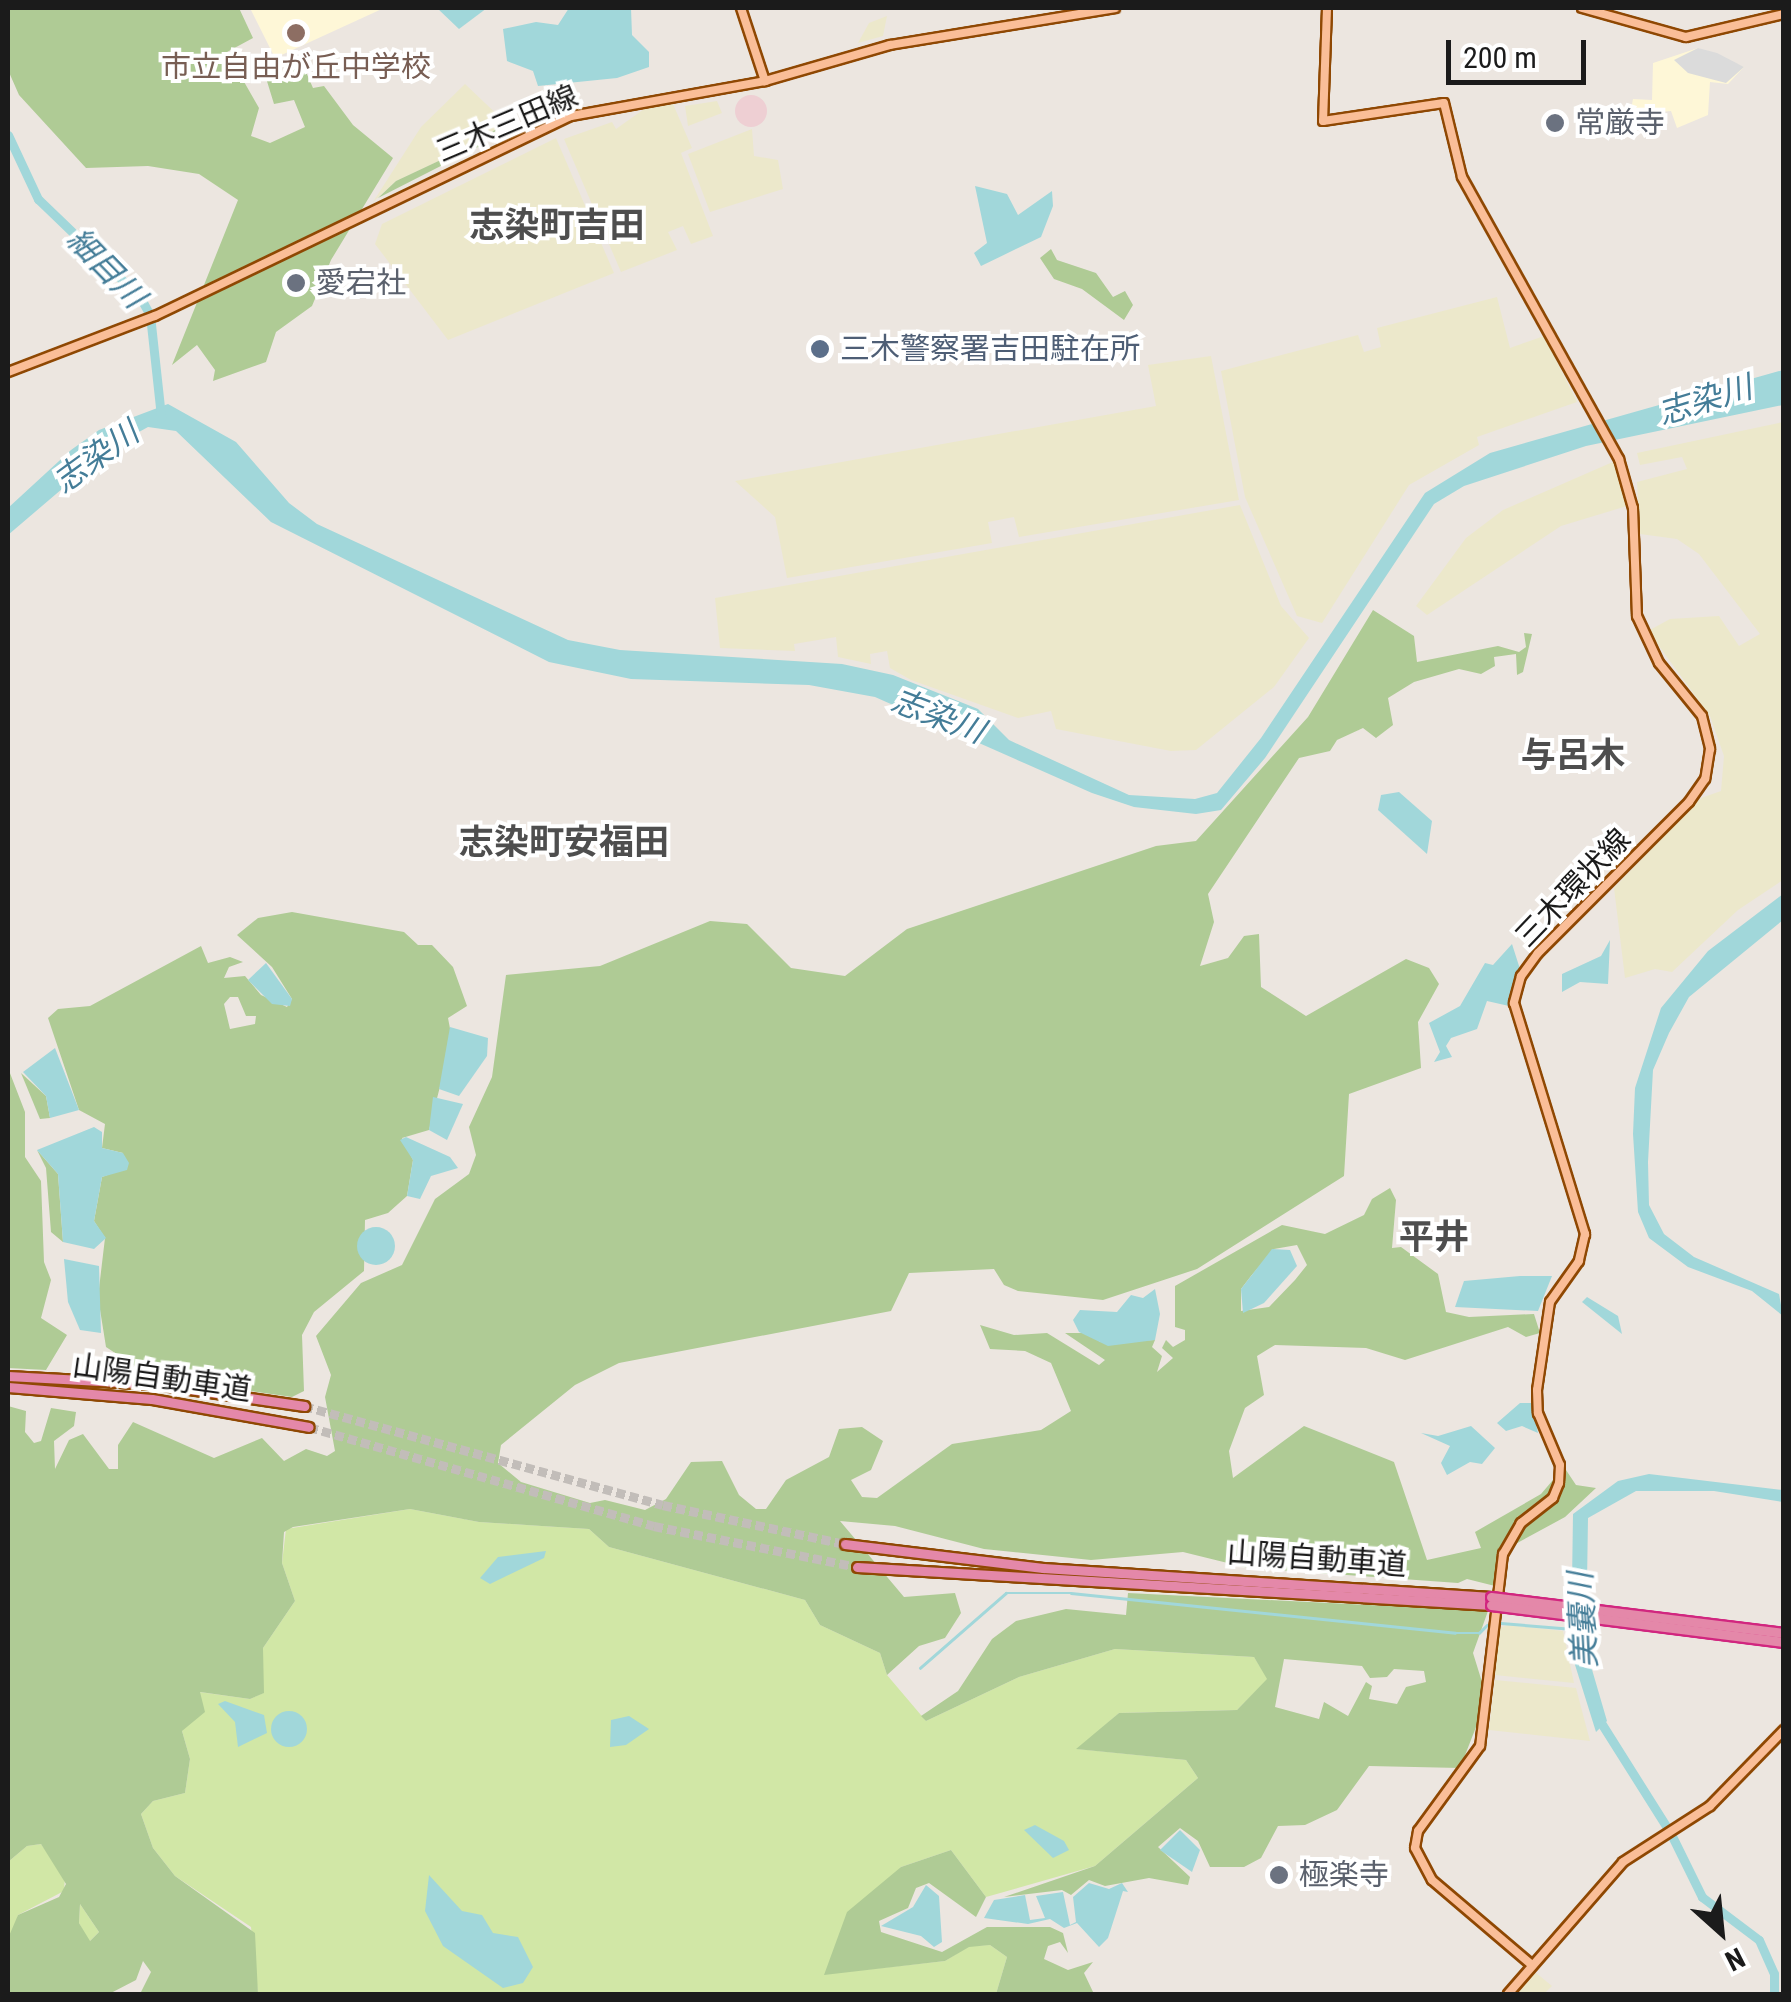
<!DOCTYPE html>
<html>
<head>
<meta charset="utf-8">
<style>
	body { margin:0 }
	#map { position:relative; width:1791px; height:2002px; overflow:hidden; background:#ece6e0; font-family:"Roboto Condensed","Noto Sans JP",sans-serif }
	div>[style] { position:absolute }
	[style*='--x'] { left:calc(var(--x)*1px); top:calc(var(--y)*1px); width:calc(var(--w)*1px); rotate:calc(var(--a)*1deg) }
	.commercial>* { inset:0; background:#eecfd3 }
	.round { border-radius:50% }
	.education>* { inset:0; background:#fef7d7 }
	.farmland>* { inset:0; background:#ece8cb }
	.grass>* { inset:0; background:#d1e7a6 }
	.forest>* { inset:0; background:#afcb95 }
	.parking>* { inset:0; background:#dbdbdb }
	.water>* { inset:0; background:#a1d7da }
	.stream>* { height:2.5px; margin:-1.25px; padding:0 1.25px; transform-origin:1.25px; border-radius:1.25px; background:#a1d7da }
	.river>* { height:9px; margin:-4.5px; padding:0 4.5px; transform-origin:4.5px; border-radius:4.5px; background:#a1d7da }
	.highway-tunnel>* { height:9px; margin-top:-4.5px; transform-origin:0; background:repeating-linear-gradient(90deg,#c2bdb9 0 9px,transparent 0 13.5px) }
	.roads { filter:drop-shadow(2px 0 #8f4803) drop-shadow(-2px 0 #8f4803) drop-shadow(0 2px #8f4803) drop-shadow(0 -2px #8f4803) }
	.major>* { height:8px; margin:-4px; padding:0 4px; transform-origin:4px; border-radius:4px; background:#fabe98 }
	.highway>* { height:9px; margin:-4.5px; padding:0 4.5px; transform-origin:4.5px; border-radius:4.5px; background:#e488a9 }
	.bridges { filter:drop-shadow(2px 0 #d1267f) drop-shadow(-2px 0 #d1267f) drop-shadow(0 2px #d1267f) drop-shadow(0 -2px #d1267f) }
	.highway-bridge>* { height:9px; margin:-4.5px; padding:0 4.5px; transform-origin:4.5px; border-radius:4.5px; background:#e488a9 }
	.dots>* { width:28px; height:28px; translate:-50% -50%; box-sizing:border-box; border:5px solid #fff; border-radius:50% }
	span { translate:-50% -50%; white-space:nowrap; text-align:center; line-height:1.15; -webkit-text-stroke:8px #fff; paint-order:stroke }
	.education-label { font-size:30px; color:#785e54 }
	.worship-label { font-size:30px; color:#5b616d }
	.left { translate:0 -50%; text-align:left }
	.street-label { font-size:30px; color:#1b1b1b }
	.service-label { font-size:30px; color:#4e5e75 }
	.water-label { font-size:32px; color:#447d98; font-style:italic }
	.quarter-label { font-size:35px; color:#4e4e4e; font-weight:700 }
	.frame { position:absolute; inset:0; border:10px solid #1b1b1b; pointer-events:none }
	.north { position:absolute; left:1671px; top:1882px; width:100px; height:100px; -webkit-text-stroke:8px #fff; paint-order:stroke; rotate:153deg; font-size:28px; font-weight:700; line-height:40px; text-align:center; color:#1b1b1b }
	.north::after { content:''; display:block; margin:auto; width:35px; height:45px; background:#1b1b1b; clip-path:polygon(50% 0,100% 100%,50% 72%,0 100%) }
	.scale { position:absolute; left:1446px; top:40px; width:140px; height:45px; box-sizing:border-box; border:5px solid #1b1b1b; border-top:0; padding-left:12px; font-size:30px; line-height:35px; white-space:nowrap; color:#1b1b1b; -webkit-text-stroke:8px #fff; paint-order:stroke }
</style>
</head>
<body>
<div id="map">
	<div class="commercial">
		<i class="round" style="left:735px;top:95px;width:32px;height:32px"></i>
	</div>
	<div class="education">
		<i style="clip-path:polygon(250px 8px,384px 8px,275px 58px)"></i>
		<i style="clip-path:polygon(1698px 48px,1744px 67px,1728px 84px,1710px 82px,1708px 115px,1677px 128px,1671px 111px,1630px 115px,1633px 99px,1652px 100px,1653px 63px)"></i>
	</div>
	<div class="farmland">
		<i style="clip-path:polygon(887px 16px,883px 36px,858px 43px,869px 23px)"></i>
		<i style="clip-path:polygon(465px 84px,505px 122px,479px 142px,396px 181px,373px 202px,421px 127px)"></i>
		<i style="clip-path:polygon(717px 101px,722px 113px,688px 126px,685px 106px)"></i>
		<i style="clip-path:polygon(673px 104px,692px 148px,681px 153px,713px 236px,691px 244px,683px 226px,668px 232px,677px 250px,621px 272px,564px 139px,612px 122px,616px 129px,647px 107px)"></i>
		<i style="clip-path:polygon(752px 129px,754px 156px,778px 160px,783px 189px,710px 212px,688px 154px)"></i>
		<i style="clip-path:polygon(556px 138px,614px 273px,448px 340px,375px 244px,382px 224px)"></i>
		<i style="clip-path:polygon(1497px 297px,1510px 348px,1544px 336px,1577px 402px,1477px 437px,1479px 445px,1409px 485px,1322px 623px,1297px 616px,1245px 497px,1221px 371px,1358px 335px,1364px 352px,1381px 347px,1377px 328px)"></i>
		<i style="clip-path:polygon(1211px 356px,1239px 500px,1019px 537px,1014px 517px,988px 522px,992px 543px,787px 578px,775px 517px,735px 481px,1156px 406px,1148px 365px)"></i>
		<i style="clip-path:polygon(1783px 422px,1783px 880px,1738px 910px,1672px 972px,1655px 969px,1625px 978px,1614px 888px,1701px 798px,1721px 791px,1724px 756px,1710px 716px,1648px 631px,1670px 619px,1719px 616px,1739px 646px,1760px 634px,1699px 554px,1677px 539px,1640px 534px,1637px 482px,1687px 469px,1682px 457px,1640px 465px,1637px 453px)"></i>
		<i style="clip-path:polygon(1615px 461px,1627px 506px,1561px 526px,1427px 615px,1416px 606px,1466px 538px,1503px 510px)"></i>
		<i style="clip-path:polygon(1240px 505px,1281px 606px,1309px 638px,1274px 687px,1196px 750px,1171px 751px,1056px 729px,1051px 711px,1018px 718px,911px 680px,890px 668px,887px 651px,870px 654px,871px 664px,838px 657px,836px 637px,794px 644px,795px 651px,720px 648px,715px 598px)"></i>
		<i style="clip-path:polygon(1507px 1625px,1563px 1631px,1574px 1683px,1495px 1675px,1500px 1628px)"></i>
		<i style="clip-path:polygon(1495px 1680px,1576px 1688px,1590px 1741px,1489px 1730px)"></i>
		<i style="clip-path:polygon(1535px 1972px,1552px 1986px,1544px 1994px,1517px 1994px)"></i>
	</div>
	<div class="grass">
		<i style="clip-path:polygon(410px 1509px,479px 1522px,589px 1529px,609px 1547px,805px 1600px,820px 1625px,880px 1653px,887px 1675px,926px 1721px,1019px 1677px,1115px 1649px,1254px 1657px,1268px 1679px,1237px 1710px,1119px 1713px,1078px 1749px,1186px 1760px,1198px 1778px,1095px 1866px,986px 1897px,951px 1850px,901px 1867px,825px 1974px,945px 1961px,969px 1946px,990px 1945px,1007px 1957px,996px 1994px,258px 1994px,251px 1927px,175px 1876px,153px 1848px,141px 1814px,153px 1801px,185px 1793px,190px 1759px,182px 1731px,199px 1692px,250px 1699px,263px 1693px,263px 1648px,295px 1601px,282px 1563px,286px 1529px)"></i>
		<i style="clip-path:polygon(41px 1844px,65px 1877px,64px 1891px,18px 1915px,8px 1956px,8px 1862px,27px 1846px)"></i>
		<i style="clip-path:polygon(80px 1904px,99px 1932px,89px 1942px,79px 1923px)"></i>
	</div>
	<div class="forest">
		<i style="clip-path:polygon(8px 8px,239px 8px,253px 38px,227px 52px,259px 108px,251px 136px,270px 143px,305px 127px,294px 100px,274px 104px,266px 78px,302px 63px,313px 88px,324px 86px,353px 125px,393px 158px,331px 260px,312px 306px,276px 332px,266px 362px,213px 381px,215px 370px,197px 345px,172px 365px,238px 200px,199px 174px,148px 166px,86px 168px,19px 95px,8px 70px)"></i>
		<i style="clip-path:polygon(505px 122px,478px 147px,378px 198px,396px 181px,479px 142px)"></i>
		<i style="clip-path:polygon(1051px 249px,1057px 260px,1096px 273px,1113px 297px,1125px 291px,1133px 305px,1124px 320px,1082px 289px,1054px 279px,1040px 258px)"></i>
		<i style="clip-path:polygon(evenodd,1373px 610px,1414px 636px,1417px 662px,1498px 646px,1519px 652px,1526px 647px,1524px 633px,1532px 634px,1523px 672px,1517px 675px,1516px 654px,1494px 657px,1495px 666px,1481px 674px,1459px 669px,1414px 682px,1388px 698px,1393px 725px,1376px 738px,1363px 728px,1337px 740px,1330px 751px,1299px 758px,1208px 894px,1214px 922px,1200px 966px,1228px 958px,1244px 936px,1259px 934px,1261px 987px,1306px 1016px,1406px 959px,1429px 968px,1439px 984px,1418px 1022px,1421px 1068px,1349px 1094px,1344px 1176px,1197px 1269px,1103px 1300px,1018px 1291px,1004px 1285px,994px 1269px,909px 1273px,891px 1311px,619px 1363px,575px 1385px,501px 1445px,498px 1463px,521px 1482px,590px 1503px,605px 1500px,645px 1510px,666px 1499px,691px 1462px,722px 1461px,739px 1495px,756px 1509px,766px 1509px,786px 1480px,829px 1457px,839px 1429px,862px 1427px,883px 1441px,871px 1470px,851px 1480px,862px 1497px,877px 1498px,952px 1444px,1041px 1430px,1071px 1411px,1051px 1363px,1025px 1351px,990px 1349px,980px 1325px,1014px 1335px,1047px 1333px,1099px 1365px,1105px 1360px,1065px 1333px,1090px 1333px,1100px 1342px,1155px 1340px,1152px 1347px,1162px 1356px,1157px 1372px,1173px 1358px,1162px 1348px,1166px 1340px,1173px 1347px,1185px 1340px,1185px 1330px,1175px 1327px,1175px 1286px,1282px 1225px,1325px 1234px,1364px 1215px,1372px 1199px,1390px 1188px,1396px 1200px,1392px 1248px,1401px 1247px,1438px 1274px,1446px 1312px,1469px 1317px,1534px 1314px,1540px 1333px,1526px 1337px,1508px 1327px,1405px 1360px,1366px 1348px,1275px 1345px,1257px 1356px,1264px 1395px,1245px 1408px,1229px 1451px,1233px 1478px,1304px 1426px,1394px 1462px,1427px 1560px,1481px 1548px,1475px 1532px,1541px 1494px,1564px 1467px,1576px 1485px,1596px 1488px,1565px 1517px,1499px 1553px,1495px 1586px,1467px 1579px,1458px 1583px,1248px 1568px,1183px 1552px,1091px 1560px,984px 1549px,895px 1526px,840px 1521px,904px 1597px,955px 1593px,961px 1613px,945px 1638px,919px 1646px,887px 1675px,880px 1653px,820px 1625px,805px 1600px,609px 1547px,589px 1529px,479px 1522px,410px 1509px,293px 1527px,284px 1532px,282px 1563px,295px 1601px,263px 1648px,264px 1693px,250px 1699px,200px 1692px,205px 1712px,182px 1731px,190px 1759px,185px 1793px,153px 1801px,141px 1814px,153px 1848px,175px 1876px,255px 1933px,258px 1994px,140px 1994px,151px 1972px,143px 1961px,136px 1980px,109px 1994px,8px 1994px,9px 1936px,18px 1915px,59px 1897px,66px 1884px,41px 1844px,27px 1846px,8px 1862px,8px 1406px,26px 1411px,25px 1432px,34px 1443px,41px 1441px,51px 1408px,76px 1412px,74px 1426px,54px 1441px,55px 1469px,69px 1440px,83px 1434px,109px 1469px,118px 1469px,118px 1445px,133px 1422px,214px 1458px,262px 1438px,284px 1461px,306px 1449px,327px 1456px,335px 1451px,325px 1397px,331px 1375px,316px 1336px,361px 1283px,402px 1265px,435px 1199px,469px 1174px,476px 1155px,469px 1127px,492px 1077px,506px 975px,600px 966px,710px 921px,747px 924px,791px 968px,845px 976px,907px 929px,1156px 846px,1196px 841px,1308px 717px,1373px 610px,1297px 1245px,1307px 1265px,1295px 1280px,1269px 1307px,1241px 1311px,1241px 1289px,1251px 1276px,1274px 1249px,1297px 1245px,1373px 610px,80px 1904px,99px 1932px,90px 1941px,79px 1923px,80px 1904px)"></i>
		<i style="clip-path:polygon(evenodd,292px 912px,404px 932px,418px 945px,432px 945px,453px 967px,467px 1006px,448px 1018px,452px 1039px,429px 1130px,402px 1138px,413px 1160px,407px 1196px,388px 1213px,365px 1220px,364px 1271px,314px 1312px,302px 1335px,304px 1391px,292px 1397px,150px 1376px,106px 1347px,98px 1297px,105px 1238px,94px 1221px,102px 1177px,121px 1170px,123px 1153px,102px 1148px,105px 1124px,79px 1110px,48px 1018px,58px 1009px,90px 1006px,201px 946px,208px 963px,230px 957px,243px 962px,229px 967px,224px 978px,245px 976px,261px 995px,287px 1007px,292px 999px,272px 967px,237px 935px,258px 918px,292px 912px,230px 997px,238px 997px,246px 1016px,256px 1016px,255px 1024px,230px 1029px,224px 1004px,230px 997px)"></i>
		<i style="clip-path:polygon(8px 1068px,25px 1112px,25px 1157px,41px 1181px,44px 1262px,51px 1280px,41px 1318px,67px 1335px,46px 1370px,8px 1368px)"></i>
		<i style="clip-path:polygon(21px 1073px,46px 1096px,50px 1118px,40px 1119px)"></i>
		<i style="clip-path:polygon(37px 1150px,58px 1174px,63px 1242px,51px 1232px,46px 1168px)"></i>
		<i style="clip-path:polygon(evenodd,1128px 1593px,1488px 1611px,1473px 1653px,1482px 1682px,1478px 1722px,1460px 1768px,1369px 1766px,1337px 1810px,1305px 1825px,1278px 1826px,1261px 1858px,1244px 1867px,1210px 1867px,1198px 1841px,1180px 1828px,1158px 1847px,1190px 1877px,1188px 1885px,1149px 1878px,1105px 1886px,1089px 1880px,1071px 1895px,1062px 1890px,1004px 1897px,1095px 1866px,1198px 1778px,1186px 1760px,1076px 1749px,1119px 1713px,1237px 1710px,1267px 1679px,1254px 1657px,1115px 1649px,1019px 1677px,926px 1721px,921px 1716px,958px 1691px,992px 1639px,1016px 1621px,1066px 1609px,1126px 1615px,1128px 1593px,1284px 1659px,1362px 1666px,1370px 1678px,1387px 1677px,1394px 1669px,1424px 1671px,1426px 1682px,1406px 1687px,1397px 1704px,1369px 1699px,1372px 1686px,1366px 1682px,1348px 1716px,1324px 1702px,1319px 1719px,1275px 1707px,1284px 1659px)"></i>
		<i style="clip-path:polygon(951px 1850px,986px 1897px,976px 1917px,929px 1883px,916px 1888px,908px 1908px,879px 1921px,881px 1932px,942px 1952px,987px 1927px,1050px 1927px,1063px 1933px,1068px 1953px,1060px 1942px,1048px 1946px,1044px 1959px,1068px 1970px,1093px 1962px,1084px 1973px,1094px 1994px,996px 1994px,1007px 1957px,990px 1945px,969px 1947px,945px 1961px,824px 1975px,847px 1912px,901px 1867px)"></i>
	</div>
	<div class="parking">
		<i style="clip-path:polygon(1698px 48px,1717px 53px,1744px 67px,1726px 83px,1688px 73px,1674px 60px)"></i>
	</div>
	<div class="water">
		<i style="clip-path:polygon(437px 8px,487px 8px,459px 29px)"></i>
		<i style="clip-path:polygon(569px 8px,631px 8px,632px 35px,649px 52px,649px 67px,617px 78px,538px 86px,533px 71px,507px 61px,503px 29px,536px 22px,558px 25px)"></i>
		<i style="clip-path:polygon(975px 186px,1007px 194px,1018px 215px,1052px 191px,1053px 206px,1041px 237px,981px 266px,974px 253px,987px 243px)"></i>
		<i style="clip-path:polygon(1783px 370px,1783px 405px,1586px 446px,1464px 486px,1434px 504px,1265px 758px,1221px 810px,1196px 814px,1134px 807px,1092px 793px,875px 697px,809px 685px,631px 679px,549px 662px,271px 522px,176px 431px,148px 427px,110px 448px,8px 535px,8px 508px,71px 450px,99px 430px,168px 404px,236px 442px,289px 503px,317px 524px,568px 640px,620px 650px,842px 664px,893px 675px,978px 709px,1009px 740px,1129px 795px,1195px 799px,1217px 793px,1261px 738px,1425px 493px,1490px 453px)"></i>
		<i style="clip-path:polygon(1399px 792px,1432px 821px,1427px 854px,1378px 810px,1381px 795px)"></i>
		<i style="clip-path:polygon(1783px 894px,1783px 920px,1689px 997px,1669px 1033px,1653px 1070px,1648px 1162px,1649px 1205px,1664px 1234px,1694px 1257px,1779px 1294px,1783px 1316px,1752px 1291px,1688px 1267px,1649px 1238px,1638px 1212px,1633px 1134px,1635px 1088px,1661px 1008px,1708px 951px)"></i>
		<i style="clip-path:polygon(1610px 940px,1608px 984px,1580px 982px,1562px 992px,1562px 974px,1601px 956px)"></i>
		<i style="clip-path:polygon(1512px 944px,1520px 969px,1509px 1006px,1487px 1001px,1477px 1029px,1451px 1038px,1446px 1046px,1452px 1057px,1434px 1062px,1440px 1052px,1429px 1023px,1460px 1006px,1485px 963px,1493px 965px)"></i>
		<i style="clip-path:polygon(266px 963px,292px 999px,290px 1006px,272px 1004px,248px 980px)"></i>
		<i style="clip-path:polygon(450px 1027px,488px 1038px,487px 1056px,459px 1096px,439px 1089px)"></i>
		<i style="clip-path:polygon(55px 1048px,79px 1110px,50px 1118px,46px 1096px,23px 1072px)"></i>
		<i style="clip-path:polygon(433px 1097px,463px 1104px,447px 1140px,429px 1130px)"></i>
		<i style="clip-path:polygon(94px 1127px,102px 1132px,102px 1148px,123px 1153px,129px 1163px,127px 1170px,102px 1177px,94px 1221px,106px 1238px,94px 1249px,63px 1242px,58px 1174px,37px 1150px)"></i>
		<i style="clip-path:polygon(406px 1137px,450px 1157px,458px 1168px,431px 1176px,420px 1199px,407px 1196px,413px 1160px,400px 1140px)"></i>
		<i class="round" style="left:357px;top:1227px;width:38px;height:38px"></i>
		<i style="clip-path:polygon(1272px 1249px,1290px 1250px,1297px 1266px,1264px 1303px,1243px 1313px,1241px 1289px)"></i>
		<i style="clip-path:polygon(64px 1259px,99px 1266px,101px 1333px,80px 1330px,68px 1302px)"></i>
		<i style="clip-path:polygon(1520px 1276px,1552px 1276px,1538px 1311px,1455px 1307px,1464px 1281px)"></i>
		<i style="clip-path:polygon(1155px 1289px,1160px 1314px,1155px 1340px,1108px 1346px,1079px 1332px,1073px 1320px,1080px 1310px,1117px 1312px,1131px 1295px,1143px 1298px)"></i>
		<i style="clip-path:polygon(1587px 1297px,1618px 1316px,1622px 1334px,1582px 1302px)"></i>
		<i style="clip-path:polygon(1520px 1403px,1531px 1403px,1538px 1433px,1522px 1426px,1506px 1431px,1497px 1423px)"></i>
		<i style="clip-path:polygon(1471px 1426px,1495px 1448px,1482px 1464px,1470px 1462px,1447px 1475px,1441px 1463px,1450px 1446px,1421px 1433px,1438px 1436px)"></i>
		<i style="clip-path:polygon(1649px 1474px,1783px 1490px,1783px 1502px,1714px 1491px,1636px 1491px,1588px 1518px,1586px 1649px,1607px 1721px,1596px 1732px,1571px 1652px,1573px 1514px,1618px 1481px)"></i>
		<i style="clip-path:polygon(546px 1551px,544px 1558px,490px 1584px,480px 1578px,498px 1557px)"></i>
		<i style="clip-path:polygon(225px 1701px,264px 1715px,267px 1733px,238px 1747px,235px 1722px,218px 1704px)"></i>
		<i class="round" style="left:271px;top:1711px;width:36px;height:36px"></i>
		<i style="clip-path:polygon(629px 1716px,649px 1729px,626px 1745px,610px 1747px,611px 1720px)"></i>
		<i style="clip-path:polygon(1035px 1825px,1064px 1841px,1069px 1850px,1053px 1858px,1024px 1830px)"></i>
		<i style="clip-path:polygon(1180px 1830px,1200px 1850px,1192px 1872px,1160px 1850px)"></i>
		<i style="clip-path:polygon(429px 1875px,462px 1911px,482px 1915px,493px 1933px,518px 1937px,533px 1967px,523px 1983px,503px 1988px,443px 1946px,425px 1911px)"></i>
		<i style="clip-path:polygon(1089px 1883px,1109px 1889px,1122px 1883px,1128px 1892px,1123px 1891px,1108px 1938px,1099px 1947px,1077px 1923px,1064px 1928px,1050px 1919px,1028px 1924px,984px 1918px,994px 1900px,1025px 1895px,1030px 1920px,1045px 1918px,1036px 1896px,1063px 1892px,1070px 1925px,1076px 1922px,1073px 1897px)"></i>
		<i style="clip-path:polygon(926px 1885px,939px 1896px,942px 1942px,934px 1947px,921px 1936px,881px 1926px,913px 1907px)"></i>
	</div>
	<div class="stream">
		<i style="--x:1501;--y:1623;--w:72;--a:4.8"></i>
		<i style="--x:920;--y:1668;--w:114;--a:-41.1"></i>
		<i style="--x:1006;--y:1593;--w:65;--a:0"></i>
		<i style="--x:1071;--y:1593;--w:386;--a:5.9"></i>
		<i style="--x:1455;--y:1633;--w:24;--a:0"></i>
		<i style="--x:1479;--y:1633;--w:11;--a:-45"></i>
	</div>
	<div class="river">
		<i style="--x:8;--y:135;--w:71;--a:64.9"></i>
		<i style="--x:38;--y:199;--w:141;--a:43.9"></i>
		<i style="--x:140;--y:297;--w:21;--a:61"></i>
		<i style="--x:150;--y:315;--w:103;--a:83.8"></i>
		<i style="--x:1598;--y:1718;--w:137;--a:57.8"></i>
		<i style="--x:1671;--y:1834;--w:70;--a:63.8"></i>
		<i style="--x:1702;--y:1897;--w:71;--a:37"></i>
		<i style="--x:1759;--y:1940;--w:37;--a:66"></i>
		<i style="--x:1774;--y:1974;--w:20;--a:90"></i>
	</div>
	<div class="highway-tunnel">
		<i style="--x:304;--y:1406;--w:372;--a:15.4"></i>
		<i style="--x:663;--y:1505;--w:186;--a:12.1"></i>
		<i style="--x:309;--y:1427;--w:359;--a:16"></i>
		<i style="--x:654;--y:1526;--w:207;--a:11.4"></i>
	</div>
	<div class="roads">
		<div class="major">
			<i style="--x:741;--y:8;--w:77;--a:71.8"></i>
			<i style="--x:1327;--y:8;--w:113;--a:92"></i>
			<i style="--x:1323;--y:121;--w:122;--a:-8.5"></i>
			<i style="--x:1444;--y:103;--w:76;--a:76.3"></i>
			<i style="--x:1462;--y:177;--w:323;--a:60.9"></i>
			<i style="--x:1619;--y:459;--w:51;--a:74.1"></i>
			<i style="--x:1633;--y:508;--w:108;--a:87.9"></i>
			<i style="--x:1637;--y:616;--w:52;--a:64.9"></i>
			<i style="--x:1659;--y:663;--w:68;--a:50.9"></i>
			<i style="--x:1702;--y:716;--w:34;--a:76"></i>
			<i style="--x:1710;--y:749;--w:30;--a:99"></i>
			<i style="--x:1705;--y:779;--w:28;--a:125"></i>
			<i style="--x:1689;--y:802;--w:214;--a:135"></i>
			<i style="--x:1538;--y:953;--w:29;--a:126"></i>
			<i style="--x:1521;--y:976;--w:28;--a:105"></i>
			<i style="--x:1514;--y:1003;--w:242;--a:72.9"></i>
			<i style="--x:1585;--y:1234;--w:28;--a:103"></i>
			<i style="--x:1579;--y:1261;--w:50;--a:125.3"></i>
			<i style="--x:1550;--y:1302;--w:89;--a:98.4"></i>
			<i style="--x:1537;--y:1390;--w:23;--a:88"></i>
			<i style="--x:1538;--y:1413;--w:56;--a:67.1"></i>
			<i style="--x:1560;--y:1465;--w:18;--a:93"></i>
			<i style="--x:1559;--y:1483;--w:16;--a:112"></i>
			<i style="--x:1553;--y:1498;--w:41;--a:142"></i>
			<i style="--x:1521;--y:1523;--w:36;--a:120"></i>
			<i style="--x:1503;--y:1554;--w:193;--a:96.8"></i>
			<i style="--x:1480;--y:1746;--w:105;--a:126.1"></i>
			<i style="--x:1418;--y:1831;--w:17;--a:100"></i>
			<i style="--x:1415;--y:1848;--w:36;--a:62"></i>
			<i style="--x:1432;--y:1880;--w:131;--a:40.4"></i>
			<i style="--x:1582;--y:8;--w:108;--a:15.6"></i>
			<i style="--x:1686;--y:37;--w:101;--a:-13.2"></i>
			<i style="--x:8;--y:372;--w:157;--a:-20.9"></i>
			<i style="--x:155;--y:316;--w:462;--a:-25.7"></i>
			<i style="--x:571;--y:116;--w:197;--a:-10.2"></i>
			<i style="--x:765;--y:81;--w:130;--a:-16.1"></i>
			<i style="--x:890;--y:45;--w:228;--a:-9.3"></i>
			<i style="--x:1508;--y:1994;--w:175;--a:-48.9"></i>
			<i style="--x:1623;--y:1862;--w:103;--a:-32.8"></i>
			<i style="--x:1710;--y:1806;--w:106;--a:-45.8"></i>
		</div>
		<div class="highway">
			<i style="--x:8;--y:1376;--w:147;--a:3.1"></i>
			<i style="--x:155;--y:1384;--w:151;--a:8.4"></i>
			<i style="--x:8;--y:1387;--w:144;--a:4.8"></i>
			<i style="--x:152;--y:1399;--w:159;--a:10.1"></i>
			<i style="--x:845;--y:1544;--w:199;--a:6.9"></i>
			<i style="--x:1043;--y:1568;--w:449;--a:3.7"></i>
			<i style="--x:857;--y:1567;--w:635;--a:3.43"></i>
		</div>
	</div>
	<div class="bridges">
		<div class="highway-bridge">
			<i style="--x:1491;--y:1597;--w:295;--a:7"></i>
			<i style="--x:1491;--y:1605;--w:295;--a:7.2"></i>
		</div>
	</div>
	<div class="dots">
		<i style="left:296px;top:33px;background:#8d6e63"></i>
		<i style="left:1555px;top:123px;background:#6b7280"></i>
		<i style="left:296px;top:283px;background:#6b7280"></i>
		<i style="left:820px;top:349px;background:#5c6f8a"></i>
		<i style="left:1279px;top:1875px;background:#6b7280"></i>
	</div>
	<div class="education-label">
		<span style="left:296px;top:67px">市立自由が丘中学校</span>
	</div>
	<div class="worship-label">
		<span class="left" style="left:1575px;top:123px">常厳寺</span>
		<span class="left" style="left:316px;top:283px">愛宕社</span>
		<span class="left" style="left:1299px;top:1875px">極楽寺</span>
	</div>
	<div class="street-label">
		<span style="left:507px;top:124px;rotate:-23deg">三木三田線</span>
		<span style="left:1573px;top:888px;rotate:-46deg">三木環状線</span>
		<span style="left:162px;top:1378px;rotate:8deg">山陽自動車道</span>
		<span style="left:1317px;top:1559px;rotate:4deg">山陽自動車道</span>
	</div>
	<div class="service-label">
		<span class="left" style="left:840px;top:349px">三木警察署吉田駐在所</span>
	</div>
	<div class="water-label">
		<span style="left:106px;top:268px;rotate:46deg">細目川</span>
		<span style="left:1705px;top:400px;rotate:-17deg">志染川</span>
		<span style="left:96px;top:457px;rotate:-36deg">志染川</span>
		<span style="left:938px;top:716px;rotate:21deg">志染川</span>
		<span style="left:1583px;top:1620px;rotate:-93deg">美嚢川</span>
	</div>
	<div class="quarter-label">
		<span style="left:557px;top:226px">志染町吉田</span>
		<span style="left:1573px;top:756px">与呂木</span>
		<span style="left:564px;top:843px">志染町安福田</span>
		<span style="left:1434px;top:1238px">平井</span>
	</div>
	<div class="frame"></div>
	<div class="north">N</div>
	<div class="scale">200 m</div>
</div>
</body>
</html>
